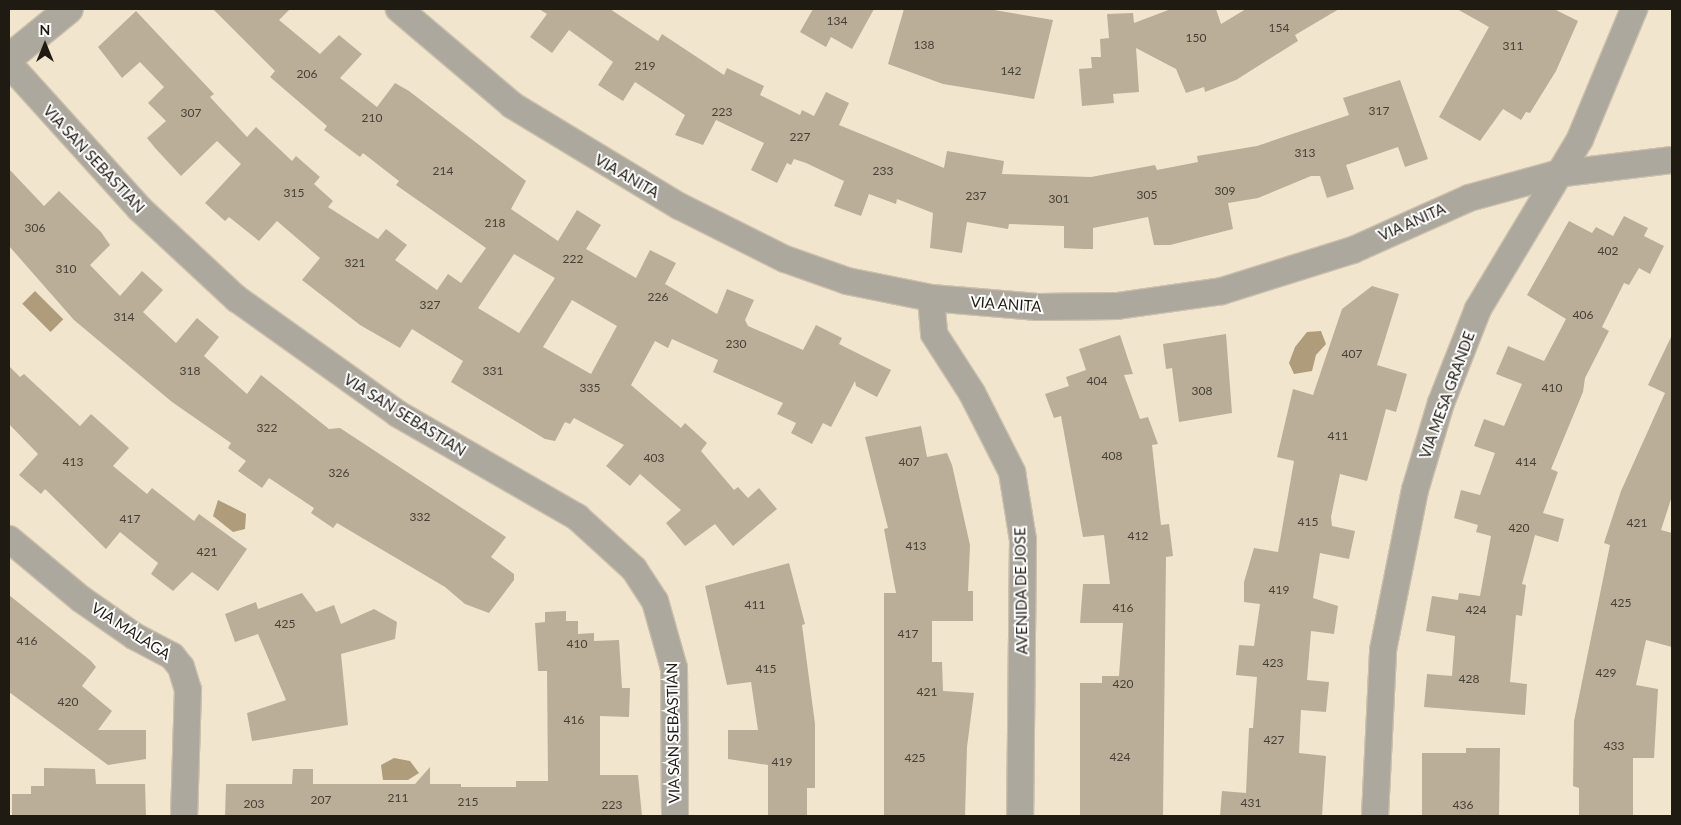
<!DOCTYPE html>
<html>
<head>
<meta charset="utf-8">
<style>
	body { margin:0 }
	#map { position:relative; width:1681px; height:825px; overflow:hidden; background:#f2e5ce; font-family:Lato,sans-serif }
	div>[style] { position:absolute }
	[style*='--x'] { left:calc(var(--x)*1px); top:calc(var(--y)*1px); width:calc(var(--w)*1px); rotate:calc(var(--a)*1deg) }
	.water>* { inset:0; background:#ae9c7a; transform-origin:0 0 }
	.building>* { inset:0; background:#baae98 }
	.roads { filter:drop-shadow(1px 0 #ccc0ac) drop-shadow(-1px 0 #ccc0ac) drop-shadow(0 1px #ccc0ac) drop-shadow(0 -1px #ccc0ac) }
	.minor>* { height:26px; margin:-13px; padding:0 13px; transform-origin:13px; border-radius:13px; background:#ada89e }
	.tertiary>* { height:28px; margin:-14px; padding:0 14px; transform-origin:14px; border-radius:14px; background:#ada89e }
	span { translate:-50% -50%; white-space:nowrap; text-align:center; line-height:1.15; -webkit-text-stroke:4px #fff; paint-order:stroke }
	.number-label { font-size:12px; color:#463f34 }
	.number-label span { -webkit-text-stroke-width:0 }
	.street-label { font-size:15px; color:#1f1a12 }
	.frame { position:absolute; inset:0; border:10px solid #1f1a12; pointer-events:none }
	.north { position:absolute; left:20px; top:20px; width:50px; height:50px; -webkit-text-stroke:4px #fff; paint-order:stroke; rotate:0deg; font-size:14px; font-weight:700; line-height:20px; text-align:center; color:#1f1a12 }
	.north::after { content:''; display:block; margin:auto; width:18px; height:22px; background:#1f1a12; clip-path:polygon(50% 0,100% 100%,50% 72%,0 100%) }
</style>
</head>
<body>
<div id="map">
	<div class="water">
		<i style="left:35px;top:291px;width:40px;height:18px;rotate:45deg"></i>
		<i style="clip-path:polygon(1321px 331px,1326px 344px,1316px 355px,1312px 371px,1294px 374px,1289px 363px,1295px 347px,1307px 332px)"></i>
		<i style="clip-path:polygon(218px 500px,246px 514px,245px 529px,233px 532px,213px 516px)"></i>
		<i style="clip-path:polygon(394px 758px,410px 761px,419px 773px,408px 780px,383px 780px,381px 765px)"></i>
	</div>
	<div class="building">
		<i style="clip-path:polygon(evenodd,213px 9px,290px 9px,279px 20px,320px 54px,339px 35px,362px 54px,340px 78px,377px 107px,395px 83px,409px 91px,526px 181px,511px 209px,558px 241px,577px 210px,601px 225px,586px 249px,636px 278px,650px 250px,676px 263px,665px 284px,717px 314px,727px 289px,754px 300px,745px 320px,748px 326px,803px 350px,816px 325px,842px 338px,839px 344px,891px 370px,877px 397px,856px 386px,855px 381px,831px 427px,823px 423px,812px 444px,791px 433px,796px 423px,777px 414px,783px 403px,713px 372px,718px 360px,672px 339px,668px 348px,655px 341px,631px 385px,681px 428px,685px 423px,707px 443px,701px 451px,734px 490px,738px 487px,748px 498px,759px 488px,777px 509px,733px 546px,715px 524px,685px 546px,666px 523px,681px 510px,640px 474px,630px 486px,606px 466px,624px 445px,574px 418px,570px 424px,565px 422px,555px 441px,545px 439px,451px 382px,463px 361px,412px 329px,400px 348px,360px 325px,302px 280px,320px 258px,277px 221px,259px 241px,229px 217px,225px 221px,205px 203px,241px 164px,217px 141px,181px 176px,156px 149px,147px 138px,166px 121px,148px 103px,164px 87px,140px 62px,122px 78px,98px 47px,136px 11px,214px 94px,210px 97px,247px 137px,256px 127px,292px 161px,296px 156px,320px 177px,314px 184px,333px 201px,328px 207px,378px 239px,386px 229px,407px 245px,395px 260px,437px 290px,448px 274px,461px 283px,486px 248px,396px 185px,399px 181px,363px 153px,360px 157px,324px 130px,327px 126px,270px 77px,275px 71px,213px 9px,514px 254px,555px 278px,519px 333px,478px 308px,514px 254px,213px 9px,572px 300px,617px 326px,591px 374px,543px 347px,572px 300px)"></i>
		<i style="clip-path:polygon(539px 9px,610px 9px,658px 41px,662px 34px,724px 75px,727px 68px,764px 86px,760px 95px,800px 115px,802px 110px,814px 116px,826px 92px,849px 103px,839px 125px,944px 168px,947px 151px,1004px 161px,1002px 174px,1091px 177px,1155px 165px,1157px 170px,1198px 162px,1197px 156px,1257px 146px,1349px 115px,1343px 98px,1400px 80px,1428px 159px,1405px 167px,1398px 147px,1346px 165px,1354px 189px,1327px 198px,1320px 176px,1311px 176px,1258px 198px,1228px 203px,1233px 229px,1170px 245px,1154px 245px,1148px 217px,1093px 228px,1093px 249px,1084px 249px,1064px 248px,1064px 226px,1009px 224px,1008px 229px,967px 222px,962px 253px,930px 248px,933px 213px,897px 199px,896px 204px,869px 194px,861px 216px,834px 206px,844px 181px,806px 163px,794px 159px,791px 165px,787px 163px,777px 183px,751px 170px,764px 143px,716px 120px,703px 145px,675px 135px,685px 115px,635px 82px,623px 101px,598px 85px,613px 62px,569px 30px,552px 53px,530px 37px,547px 14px)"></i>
		<i style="clip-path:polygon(813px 9px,874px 9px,852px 49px,831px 37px,826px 47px,800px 32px)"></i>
		<i style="clip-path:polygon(904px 9px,988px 9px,1053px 20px,1034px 99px,943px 84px,888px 64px)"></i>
		<i style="clip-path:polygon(1171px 9px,1216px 9px,1221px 24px,1246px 9px,1339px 9px,1295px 35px,1298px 41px,1236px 80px,1205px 92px,1204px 87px,1186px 93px,1176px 69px,1136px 48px,1139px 92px,1113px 94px,1114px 103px,1082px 106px,1079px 69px,1092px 68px,1091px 57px,1101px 57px,1100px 39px,1109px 38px,1107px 14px,1133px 13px,1134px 23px)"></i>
		<i style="clip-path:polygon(1457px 9px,1554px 9px,1578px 21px,1556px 71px,1530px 113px,1526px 112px,1521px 120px,1503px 109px,1480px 141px,1439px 117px,1489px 27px)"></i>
		<i style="clip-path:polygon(9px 169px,44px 206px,59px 191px,101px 232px,110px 245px,90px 265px,120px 296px,142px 271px,163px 290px,143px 312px,176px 343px,197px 318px,219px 337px,204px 356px,247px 394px,261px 375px,329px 429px,340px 428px,506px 537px,491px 557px,514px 574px,514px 580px,489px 613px,465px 604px,445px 587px,337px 523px,333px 528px,311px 513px,314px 508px,269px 478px,262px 488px,238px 471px,246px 461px,228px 448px,231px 443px,172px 402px,74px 320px,9px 246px)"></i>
		<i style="clip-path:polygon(1624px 216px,1648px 228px,1644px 236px,1664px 246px,1650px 274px,1639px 268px,1629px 285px,1624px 283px,1602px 327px,1609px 331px,1585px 378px,1583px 392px,1551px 469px,1558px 472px,1543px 513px,1564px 519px,1558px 542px,1535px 535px,1522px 584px,1526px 585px,1522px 616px,1516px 615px,1510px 682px,1527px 684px,1525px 715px,1424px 707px,1427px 674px,1452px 676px,1455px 636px,1426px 631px,1432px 596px,1458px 600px,1459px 593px,1480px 596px,1491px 536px,1476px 532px,1478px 525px,1454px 518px,1461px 490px,1480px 495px,1495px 453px,1474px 446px,1484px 419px,1504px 426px,1522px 384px,1496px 374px,1508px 346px,1544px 361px,1566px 319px,1527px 295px,1569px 221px,1592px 233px,1596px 227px,1613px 236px)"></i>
		<i style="clip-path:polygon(1372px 286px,1399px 294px,1377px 365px,1407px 374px,1396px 412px,1386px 409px,1367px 481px,1340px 474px,1331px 517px,1332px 526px,1355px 531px,1349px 559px,1320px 553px,1313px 598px,1338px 606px,1334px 634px,1311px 631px,1307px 680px,1329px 682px,1326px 712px,1301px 710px,1299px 753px,1326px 756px,1322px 816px,1220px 816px,1222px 791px,1246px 793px,1249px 728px,1253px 728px,1257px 677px,1236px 675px,1239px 645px,1254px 646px,1260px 604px,1244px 602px,1244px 582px,1254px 548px,1278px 552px,1294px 461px,1277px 457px,1293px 389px,1313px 395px,1342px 309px)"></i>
		<i style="clip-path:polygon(1226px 334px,1232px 413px,1179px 422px,1172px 368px,1166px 369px,1163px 344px)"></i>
		<i style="clip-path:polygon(1120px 335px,1133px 374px,1124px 375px,1140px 419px,1148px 417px,1158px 444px,1152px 445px,1161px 525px,1169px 524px,1173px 556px,1166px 557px,1163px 816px,1080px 816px,1080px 683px,1102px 683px,1102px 676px,1119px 676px,1123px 623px,1080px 623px,1083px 584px,1110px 584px,1104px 535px,1083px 537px,1061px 416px,1054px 418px,1045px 394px,1069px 386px,1066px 377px,1086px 370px,1079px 349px)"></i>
		<i style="clip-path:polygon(1672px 335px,1672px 496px,1661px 530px,1672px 533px,1672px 647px,1646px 640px,1636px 685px,1658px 689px,1654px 758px,1633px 758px,1633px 816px,1579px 816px,1579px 788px,1573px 786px,1574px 721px,1610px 545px,1604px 543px,1621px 491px,1665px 393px,1648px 385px)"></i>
		<i style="clip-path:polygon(9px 366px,20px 377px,24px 374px,80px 426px,91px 414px,129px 448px,113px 466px,147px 494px,152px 488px,194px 521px,199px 514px,247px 549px,218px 591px,192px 572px,173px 591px,151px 574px,158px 563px,120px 532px,106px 549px,45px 489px,41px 494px,19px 475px,38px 454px,9px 424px)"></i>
		<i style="clip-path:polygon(921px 426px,927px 457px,947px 453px,952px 465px,970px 545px,968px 591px,973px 591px,973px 621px,932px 621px,932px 662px,942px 662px,943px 691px,974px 693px,967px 747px,965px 816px,884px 816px,884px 593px,896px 593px,884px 529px,888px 528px,865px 437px)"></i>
		<i style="clip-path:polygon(789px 563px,805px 624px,802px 625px,815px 724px,815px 788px,807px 788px,807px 816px,768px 816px,768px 765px,728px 759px,728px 730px,758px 730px,751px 682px,727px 685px,705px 586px)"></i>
		<i style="clip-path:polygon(302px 593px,316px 612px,334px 605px,341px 624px,374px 609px,397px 622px,395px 639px,341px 654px,348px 725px,252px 741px,247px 713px,286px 700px,258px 634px,235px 642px,225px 614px,256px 602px,258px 609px)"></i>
		<i style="clip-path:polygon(9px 595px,91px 661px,96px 667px,82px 686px,112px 711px,98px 730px,146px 730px,146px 759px,108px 765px,9px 692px)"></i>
		<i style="clip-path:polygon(566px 611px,566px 621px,578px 621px,578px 634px,594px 633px,594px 641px,619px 640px,622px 688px,630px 688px,629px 717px,600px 716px,600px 775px,638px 775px,642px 816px,225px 816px,226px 784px,292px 784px,293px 769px,313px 769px,313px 784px,415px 784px,430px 767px,430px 784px,461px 784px,461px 787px,516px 787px,516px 781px,548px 781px,547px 671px,538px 671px,535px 623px,545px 622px,545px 612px)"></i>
		<i style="clip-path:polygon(1466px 748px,1500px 748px,1499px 816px,1422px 816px,1422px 753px,1466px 753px)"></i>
		<i style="clip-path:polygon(44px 768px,95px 769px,96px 784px,145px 784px,146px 816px,12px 816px,12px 794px,31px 794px,31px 786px,44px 786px)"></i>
	</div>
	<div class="roads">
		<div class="minor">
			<i style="--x:399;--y:9;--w:148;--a:40.3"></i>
			<i style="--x:512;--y:105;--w:195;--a:31.2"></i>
			<i style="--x:679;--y:206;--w:119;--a:26.6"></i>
			<i style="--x:785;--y:259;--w:66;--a:19.5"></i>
			<i style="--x:847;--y:281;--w:86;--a:11.4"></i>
			<i style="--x:931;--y:298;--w:107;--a:4.8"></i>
			<i style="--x:1038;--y:307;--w:79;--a:-0.7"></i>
			<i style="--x:1117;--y:306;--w:106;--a:-8.1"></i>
			<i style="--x:1222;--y:291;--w:137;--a:-17.4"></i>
			<i style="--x:1353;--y:250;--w:127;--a:-24.1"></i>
			<i style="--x:1469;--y:198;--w:90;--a:-15.4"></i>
			<i style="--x:1556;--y:174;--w:117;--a:-6.9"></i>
			<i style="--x:9;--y:64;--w:195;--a:47.9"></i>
			<i style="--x:140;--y:209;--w:132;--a:42.9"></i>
			<i style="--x:237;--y:299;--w:198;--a:35.5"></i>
			<i style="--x:398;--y:414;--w:207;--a:29.9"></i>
			<i style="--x:577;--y:517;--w:77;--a:42.4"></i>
			<i style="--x:634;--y:569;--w:38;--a:57"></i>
			<i style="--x:655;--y:601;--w:70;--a:74.2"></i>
			<i style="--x:674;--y:668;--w:148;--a:89.6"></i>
			<i style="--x:931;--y:298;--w:36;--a:85"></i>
			<i style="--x:934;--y:334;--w:70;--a:57.2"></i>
			<i style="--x:972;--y:393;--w:89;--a:63.1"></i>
			<i style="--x:1012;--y:472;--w:69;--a:80.8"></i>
			<i style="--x:1023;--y:540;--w:276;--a:90.6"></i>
			<i style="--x:9;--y:539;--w:94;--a:39.8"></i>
			<i style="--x:81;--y:599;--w:65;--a:34.9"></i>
			<i style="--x:134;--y:636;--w:43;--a:27.8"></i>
			<i style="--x:172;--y:656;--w:14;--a:51"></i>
			<i style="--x:181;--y:667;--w:24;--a:73"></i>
			<i style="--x:188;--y:690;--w:126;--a:91.8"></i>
			<i style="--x:1375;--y:816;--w:166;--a:-87.2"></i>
			<i style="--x:1383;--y:650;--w:163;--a:-78.7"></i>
			<i style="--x:1415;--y:490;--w:91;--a:-73.4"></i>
			<i style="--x:1441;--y:403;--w:101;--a:-68.5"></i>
			<i style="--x:1478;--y:309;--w:198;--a:-59"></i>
			<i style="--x:1580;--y:139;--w:141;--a:-67.4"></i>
		</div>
		<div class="tertiary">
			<i style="--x:9;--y:58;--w:77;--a:-39.2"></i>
		</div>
	</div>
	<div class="number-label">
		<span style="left:837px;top:21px">134</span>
		<span style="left:1279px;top:28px">154</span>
		<span style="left:1196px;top:38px">150</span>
		<span style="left:924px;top:45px">138</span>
		<span style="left:1513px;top:46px">311</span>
		<span style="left:645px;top:66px">219</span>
		<span style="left:1011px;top:71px">142</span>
		<span style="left:307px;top:74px">206</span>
		<span style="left:1379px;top:111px">317</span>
		<span style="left:722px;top:112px">223</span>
		<span style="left:191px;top:113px">307</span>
		<span style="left:372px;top:118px">210</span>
		<span style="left:800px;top:137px">227</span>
		<span style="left:1305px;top:153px">313</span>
		<span style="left:443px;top:171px">214</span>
		<span style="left:883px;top:171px">233</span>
		<span style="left:1225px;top:191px">309</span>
		<span style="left:294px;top:193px">315</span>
		<span style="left:1147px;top:195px">305</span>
		<span style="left:976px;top:196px">237</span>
		<span style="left:1059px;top:199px">301</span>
		<span style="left:495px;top:223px">218</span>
		<span style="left:35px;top:228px">306</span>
		<span style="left:1608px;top:251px">402</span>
		<span style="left:573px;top:259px">222</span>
		<span style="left:355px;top:263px">321</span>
		<span style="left:66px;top:269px">310</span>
		<span style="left:658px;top:297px">226</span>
		<span style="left:430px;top:305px">327</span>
		<span style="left:1583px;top:315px">406</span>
		<span style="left:124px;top:317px">314</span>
		<span style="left:736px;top:344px">230</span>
		<span style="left:1352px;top:354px">407</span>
		<span style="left:190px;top:371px">318</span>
		<span style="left:493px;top:371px">331</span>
		<span style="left:1097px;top:381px">404</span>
		<span style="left:590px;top:388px">335</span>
		<span style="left:1552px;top:388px">410</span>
		<span style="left:1202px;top:391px">308</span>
		<span style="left:267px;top:428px">322</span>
		<span style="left:1338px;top:436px">411</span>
		<span style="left:1112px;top:456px">408</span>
		<span style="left:654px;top:458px">403</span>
		<span style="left:73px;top:462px">413</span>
		<span style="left:909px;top:462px">407</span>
		<span style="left:1526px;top:462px">414</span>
		<span style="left:339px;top:473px">326</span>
		<span style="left:420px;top:517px">332</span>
		<span style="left:130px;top:519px">417</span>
		<span style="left:1308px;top:522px">415</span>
		<span style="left:1637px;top:523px">421</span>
		<span style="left:1519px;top:528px">420</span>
		<span style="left:1138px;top:536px">412</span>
		<span style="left:916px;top:546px">413</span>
		<span style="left:207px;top:552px">421</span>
		<span style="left:1279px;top:590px">419</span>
		<span style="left:1621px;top:603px">425</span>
		<span style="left:755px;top:605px">411</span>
		<span style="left:1123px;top:608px">416</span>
		<span style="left:1476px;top:610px">424</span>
		<span style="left:285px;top:624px">425</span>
		<span style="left:908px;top:634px">417</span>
		<span style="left:27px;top:641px">416</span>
		<span style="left:577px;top:644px">410</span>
		<span style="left:1273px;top:663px">423</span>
		<span style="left:766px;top:669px">415</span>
		<span style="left:1606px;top:673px">429</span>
		<span style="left:1469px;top:679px">428</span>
		<span style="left:1123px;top:684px">420</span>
		<span style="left:927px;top:692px">421</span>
		<span style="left:68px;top:702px">420</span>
		<span style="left:574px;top:720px">416</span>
		<span style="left:1274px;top:740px">427</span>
		<span style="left:1614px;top:746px">433</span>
		<span style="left:1120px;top:757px">424</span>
		<span style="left:915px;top:758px">425</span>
		<span style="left:782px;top:762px">419</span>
		<span style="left:398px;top:798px">211</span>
		<span style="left:321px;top:800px">207</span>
		<span style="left:468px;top:802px">215</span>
		<span style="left:1251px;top:803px">431</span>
		<span style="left:254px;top:804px">203</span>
		<span style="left:612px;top:805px">223</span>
		<span style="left:1463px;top:805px">436</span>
	</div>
	<div class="street-label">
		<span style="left:94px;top:159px;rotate:47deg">VIA SAN SEBASTIAN</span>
		<span style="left:627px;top:176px;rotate:30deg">VIA ANITA</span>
		<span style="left:1412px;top:222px;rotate:-24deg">VIA ANITA</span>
		<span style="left:1006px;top:304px;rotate:4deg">VIA ANITA</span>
		<span style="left:1447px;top:395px;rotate:-70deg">VIA MESA GRANDE</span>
		<span style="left:405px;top:415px;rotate:32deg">VIA SAN SEBASTIAN</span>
		<span style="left:1021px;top:591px;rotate:-91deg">AVENIDA DE JOSE</span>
		<span style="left:131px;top:631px;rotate:33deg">VIA MALAGA</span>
		<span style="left:673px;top:733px;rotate:-91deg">VIA SAN SEBASTIAN</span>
	</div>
	<div class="frame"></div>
	<div class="north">N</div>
</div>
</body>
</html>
